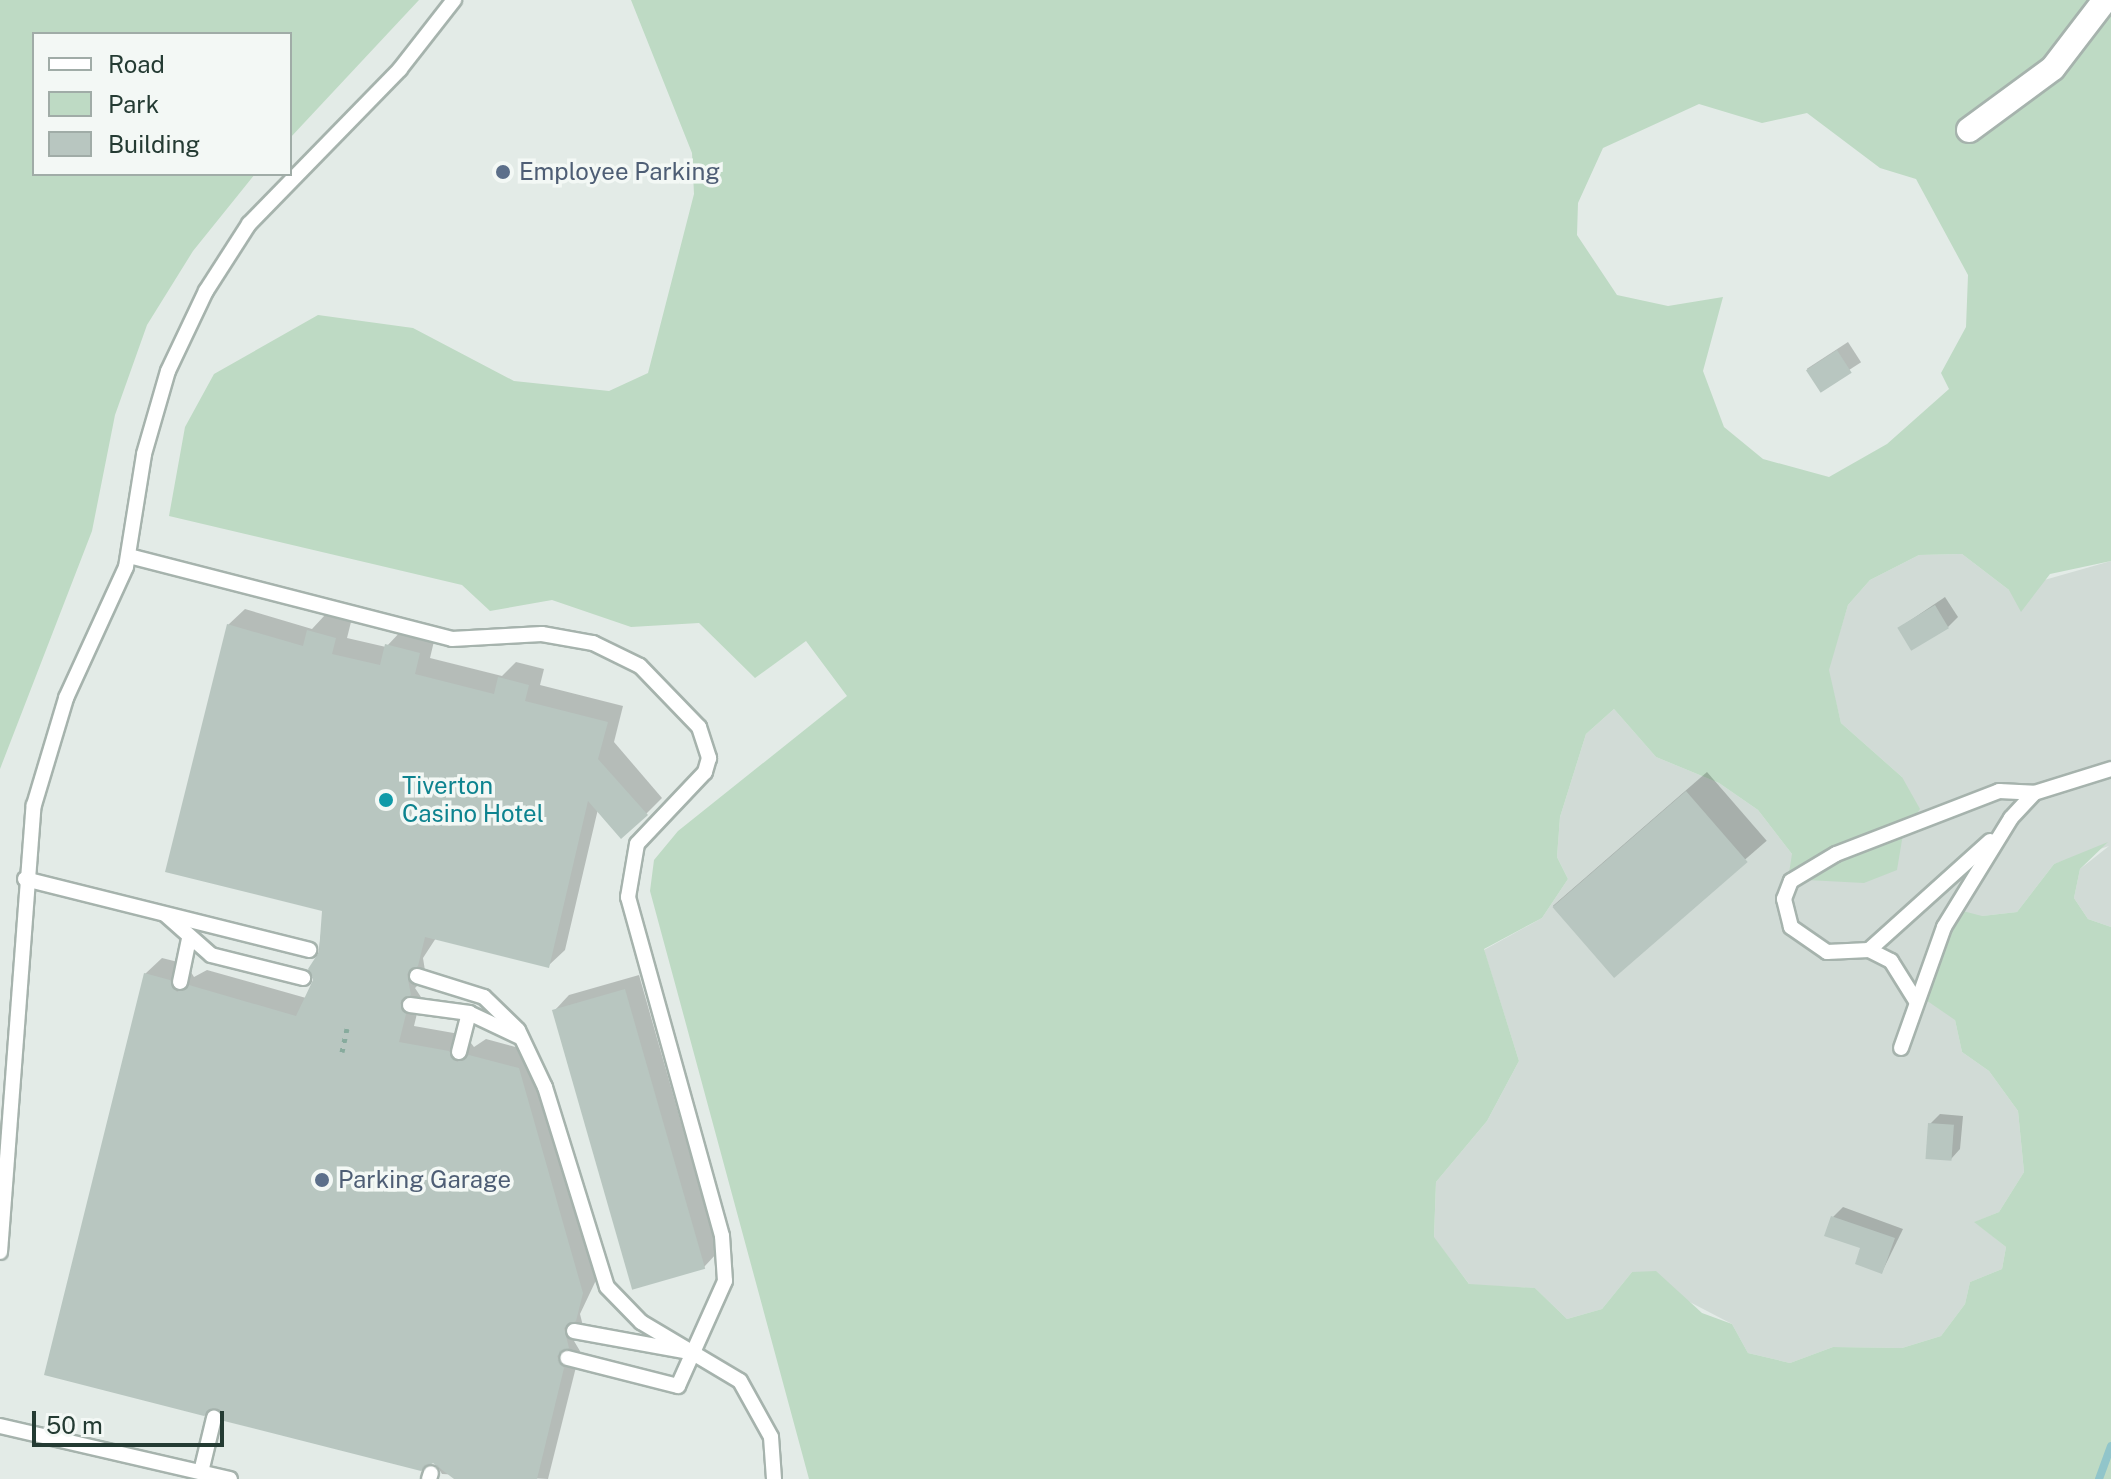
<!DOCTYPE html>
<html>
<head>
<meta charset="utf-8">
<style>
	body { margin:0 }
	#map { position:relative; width:2111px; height:1479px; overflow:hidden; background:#e3ebe7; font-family:"Public Sans",sans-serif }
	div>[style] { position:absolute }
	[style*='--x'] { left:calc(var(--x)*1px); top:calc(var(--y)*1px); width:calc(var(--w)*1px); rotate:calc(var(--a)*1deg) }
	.built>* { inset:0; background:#d1dbd6 }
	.green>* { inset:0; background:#bedac4 }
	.shadow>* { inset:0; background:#0003; transform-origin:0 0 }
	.stream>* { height:8px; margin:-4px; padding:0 4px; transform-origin:4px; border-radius:4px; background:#91c5ca }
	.building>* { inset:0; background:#b8c6c0; transform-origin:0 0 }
	.path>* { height:5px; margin-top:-2.5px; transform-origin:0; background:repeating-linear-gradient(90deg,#87ab9d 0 4px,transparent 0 10px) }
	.roads { filter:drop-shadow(2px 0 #a6b3ad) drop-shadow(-2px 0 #a6b3ad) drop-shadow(0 2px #a6b3ad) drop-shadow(0 -2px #a6b3ad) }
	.lane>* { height:14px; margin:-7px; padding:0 7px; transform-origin:7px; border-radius:7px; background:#fff }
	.street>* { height:24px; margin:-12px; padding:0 12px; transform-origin:12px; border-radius:12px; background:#fff }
	.dots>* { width:22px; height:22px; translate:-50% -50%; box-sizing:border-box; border:4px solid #f3f8f5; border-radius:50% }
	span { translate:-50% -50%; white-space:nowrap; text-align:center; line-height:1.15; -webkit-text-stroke:7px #f3f8f5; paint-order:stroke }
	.service-label { font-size:24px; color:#4e5e75 }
	.left { translate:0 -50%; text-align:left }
	.culture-label { font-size:24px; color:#0d838f }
	.legend { position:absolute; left:32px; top:32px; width:260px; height:144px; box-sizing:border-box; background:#f3f8f5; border:2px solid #a0aca7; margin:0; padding:10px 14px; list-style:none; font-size:24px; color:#243b33 }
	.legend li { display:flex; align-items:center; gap:16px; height:40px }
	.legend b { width:40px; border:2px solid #a0aca7 }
	.scale { position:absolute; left:32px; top:1411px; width:192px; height:36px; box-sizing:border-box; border:4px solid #243b33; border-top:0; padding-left:10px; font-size:24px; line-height:28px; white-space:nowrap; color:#243b33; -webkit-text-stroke:6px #f3f8f5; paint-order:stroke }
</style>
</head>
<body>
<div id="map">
	<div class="built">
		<i style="clip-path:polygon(1962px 554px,2009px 590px,2111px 561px,2111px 927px,2088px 919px,2074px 898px,2080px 869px,2109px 846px,2054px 864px,2017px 912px,1982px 916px,1955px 1020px,1962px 1052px,1989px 1071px,2018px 1111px,2024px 1172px,1999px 1212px,1975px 1222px,2006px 1247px,2002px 1269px,1970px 1282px,1965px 1304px,1941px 1336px,1902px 1348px,1833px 1347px,1790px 1363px,1748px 1353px,1732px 1324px,1632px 1272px,1602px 1309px,1567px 1319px,1535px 1288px,1470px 1285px,1434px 1238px,1436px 1182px,1487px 1121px,1519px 1061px,1484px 950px,1542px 918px,1568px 879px,1557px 857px,1560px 817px,1586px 734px,1614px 709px,1656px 757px,1719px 783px,1758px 810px,1792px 854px,1895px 856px,1903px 834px,1902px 777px,1841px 723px,1828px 670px,1848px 605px,1870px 580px,1919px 555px)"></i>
	</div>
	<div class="green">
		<i style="clip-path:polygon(0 0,419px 0,290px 138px,290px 34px,34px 34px,34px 174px,255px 174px,193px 251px,147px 325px,115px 415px,92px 531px,0 769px)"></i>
		<i style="clip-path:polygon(evenodd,631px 0,2111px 0,2111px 561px,2050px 574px,2021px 612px,2009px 590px,1962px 554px,1919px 555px,1870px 580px,1848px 605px,1829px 670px,1841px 723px,1902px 777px,1920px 809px,1903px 834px,1897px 870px,1864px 883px,1788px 879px,1792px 854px,1758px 810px,1719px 783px,1656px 757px,1614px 709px,1586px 734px,1560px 817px,1557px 857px,1568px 879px,1542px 918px,1484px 949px,1519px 1061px,1487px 1121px,1436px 1182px,1434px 1237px,1469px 1284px,1535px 1288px,1567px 1319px,1602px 1309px,1632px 1272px,1656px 1271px,1702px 1313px,1732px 1324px,1748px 1353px,1790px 1363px,1833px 1347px,1902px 1348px,1941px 1336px,1965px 1304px,1970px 1282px,2002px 1269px,2006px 1247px,1974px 1222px,1999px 1212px,2024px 1172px,2018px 1111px,1989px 1071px,1962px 1052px,1955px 1020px,1923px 998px,1942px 936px,1959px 910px,1982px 916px,2017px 912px,2054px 864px,2108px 842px,2080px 869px,2074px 898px,2088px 919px,2111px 927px,2111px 1479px,809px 1479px,650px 891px,654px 860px,678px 831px,847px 696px,806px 641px,755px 678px,699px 623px,631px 627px,552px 600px,490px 611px,462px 585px,169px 516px,185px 427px,214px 374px,318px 315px,413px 328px,514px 381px,609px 391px,648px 373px,694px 194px,692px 153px,631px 0,1699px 104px,1762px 123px,1807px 113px,1880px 168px,1916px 179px,1968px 275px,1966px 327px,1941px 373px,1949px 389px,1887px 444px,1829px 477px,1763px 459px,1724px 427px,1703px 371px,1723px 297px,1668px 306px,1617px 295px,1577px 235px,1578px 203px,1603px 148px,1699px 104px)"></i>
	</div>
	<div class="shadow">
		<i style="left:1848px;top:342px;width:24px;height:49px;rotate:57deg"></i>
		<i style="clip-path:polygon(1945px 597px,1958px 617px,1948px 627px,1899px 628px)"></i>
		<i style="clip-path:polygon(245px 609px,312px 629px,325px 615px,351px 622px,347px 638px,386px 647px,403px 629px,435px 637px,430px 658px,502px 676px,516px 662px,544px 669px,540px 685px,623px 706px,614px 742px,662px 798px,646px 814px,598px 809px,565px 950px,548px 966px,436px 938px,423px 958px,426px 977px,415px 988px,421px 997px,414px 1026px,465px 1035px,474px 1047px,486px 1039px,534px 1052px,598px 1276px,580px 1314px,584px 1330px,574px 1341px,580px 1351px,548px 1479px,442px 1474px,145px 974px,162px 958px,186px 964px,194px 977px,207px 970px,306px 998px,315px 980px,324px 910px,228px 625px)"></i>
		<i style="left:1707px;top:772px;width:91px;height:204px;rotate:49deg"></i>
		<i style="clip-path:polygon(639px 975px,718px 1252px,704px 1267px,555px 1010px,569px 995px)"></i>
		<i style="clip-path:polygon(1940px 1114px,1963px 1116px,1960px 1149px,1951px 1159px,1930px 1124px)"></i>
		<i style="clip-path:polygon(1843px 1207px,1903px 1229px,1882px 1272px,1833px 1217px)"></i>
	</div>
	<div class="stream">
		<i style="--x:2099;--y:1479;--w:35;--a:-70"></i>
	</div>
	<div class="building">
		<i style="left:1837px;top:350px;width:27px;height:37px;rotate:57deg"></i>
		<i style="left:1935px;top:605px;width:27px;height:44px;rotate:59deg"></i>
		<i style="clip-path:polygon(227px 624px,303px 646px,307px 630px,336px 638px,332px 654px,380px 665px,385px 644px,420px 653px,415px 674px,494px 694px,498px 677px,529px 685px,525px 701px,608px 722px,598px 759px,648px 815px,621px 839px,588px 801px,549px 968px,425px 937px,418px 966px,407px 974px,411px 995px,400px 1003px,406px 1014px,399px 1042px,449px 1051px,457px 1062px,469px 1055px,519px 1068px,583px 1293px,576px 1321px,564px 1328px,569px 1348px,557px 1356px,564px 1368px,537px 1479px,454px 1479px,433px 1463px,421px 1471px,224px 1421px,217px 1409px,204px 1416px,44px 1375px,144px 973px,170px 980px,177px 992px,189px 985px,296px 1016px,313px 980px,308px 969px,319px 952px,322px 911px,165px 872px)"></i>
		<i style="left:1686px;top:791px;width:94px;height:177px;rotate:49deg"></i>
		<i style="left:625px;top:989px;width:291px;height:76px;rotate:74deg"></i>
		<i style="left:1928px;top:1123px;width:26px;height:36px;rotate:4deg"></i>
		<i style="clip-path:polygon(1831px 1216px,1895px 1238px,1882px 1274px,1855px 1264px,1860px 1248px,1824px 1236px)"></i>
	</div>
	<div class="path">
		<i style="--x:342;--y:1052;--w:24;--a:-78"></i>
	</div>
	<div class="roads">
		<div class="lane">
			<i style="--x:129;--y:556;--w:333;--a:14.4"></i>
			<i style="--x:452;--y:639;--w:90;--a:-3.2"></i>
			<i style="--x:542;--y:634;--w:52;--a:10"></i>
			<i style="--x:593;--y:643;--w:52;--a:26.1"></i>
			<i style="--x:640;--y:666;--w:85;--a:46"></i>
			<i style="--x:699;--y:727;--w:33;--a:72"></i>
			<i style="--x:709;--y:758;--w:15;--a:106"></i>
			<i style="--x:705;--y:772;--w:99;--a:133.4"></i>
			<i style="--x:637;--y:844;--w:54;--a:99.6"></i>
			<i style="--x:628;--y:897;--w:352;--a:74.5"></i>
			<i style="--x:722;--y:1236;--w:45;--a:86.2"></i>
			<i style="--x:725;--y:1281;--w:115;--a:114.1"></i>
			<i style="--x:678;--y:1386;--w:114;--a:-165.8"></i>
			<i style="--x:25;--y:879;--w:293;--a:14"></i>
			<i style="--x:166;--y:915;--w:60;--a:41.6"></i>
			<i style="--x:211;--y:955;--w:95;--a:14"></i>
			<i style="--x:1869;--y:950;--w:163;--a:-42"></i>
			<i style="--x:417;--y:976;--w:70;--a:17.4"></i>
			<i style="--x:484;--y:997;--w:47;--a:44.1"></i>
			<i style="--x:518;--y:1030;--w:63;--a:64.7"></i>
			<i style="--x:545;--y:1087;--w:209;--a:72.8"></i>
			<i style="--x:607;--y:1287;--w:49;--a:45.8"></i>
			<i style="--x:641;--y:1322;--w:115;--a:30.8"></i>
			<i style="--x:740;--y:1381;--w:64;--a:61"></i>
			<i style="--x:771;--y:1437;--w:42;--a:85.9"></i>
			<i style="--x:180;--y:982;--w:44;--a:-78.2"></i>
			<i style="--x:1916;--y:1001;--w:47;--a:-122"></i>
			<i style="--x:1891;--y:961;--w:25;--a:-153"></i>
			<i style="--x:1869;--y:950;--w:42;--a:177.3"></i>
			<i style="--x:1827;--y:952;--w:44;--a:-145.2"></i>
			<i style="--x:1791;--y:927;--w:29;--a:-104"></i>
			<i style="--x:1784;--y:899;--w:19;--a:-69"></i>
			<i style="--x:1791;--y:881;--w:52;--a:-31"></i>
			<i style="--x:1836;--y:854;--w:175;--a:-21.1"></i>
			<i style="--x:1999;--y:791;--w:35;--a:3"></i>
			<i style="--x:410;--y:1005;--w:60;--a:7.7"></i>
			<i style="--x:469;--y:1013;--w:56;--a:25.2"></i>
			<i style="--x:1901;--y:1048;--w:128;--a:-70.4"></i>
			<i style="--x:1944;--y:927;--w:128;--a:-58.4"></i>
			<i style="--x:2011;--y:818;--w:34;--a:-47"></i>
			<i style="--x:2034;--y:793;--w:81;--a:-17.3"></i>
			<i style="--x:459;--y:1052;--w:40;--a:-75.6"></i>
			<i style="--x:0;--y:1252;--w:448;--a:-85.7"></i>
			<i style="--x:34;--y:805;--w:112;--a:-73.3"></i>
			<i style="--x:66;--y:698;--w:144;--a:-65.4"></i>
			<i style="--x:126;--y:567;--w:114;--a:-80.9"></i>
			<i style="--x:144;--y:454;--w:86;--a:-73.9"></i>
			<i style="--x:168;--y:371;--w:89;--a:-64.6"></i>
			<i style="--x:206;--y:291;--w:80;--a:-57.3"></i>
			<i style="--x:249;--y:224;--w:216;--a:-45.7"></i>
			<i style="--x:400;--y:69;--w:88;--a:-52"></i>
			<i style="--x:574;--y:1331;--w:112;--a:10.3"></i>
			<i style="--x:0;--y:1426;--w:236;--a:13"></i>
			<i style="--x:201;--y:1472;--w:56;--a:-76.5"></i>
			<i style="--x:429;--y:1479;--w:6;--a:-72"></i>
		</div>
		<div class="street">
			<i style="--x:1969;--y:130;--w:104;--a:-36.4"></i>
			<i style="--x:2053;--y:68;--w:86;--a:-52.6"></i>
		</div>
	</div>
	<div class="dots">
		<i style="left:503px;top:172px;background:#5c6f8a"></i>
		<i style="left:386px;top:800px;background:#0f9aa8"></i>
		<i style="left:322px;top:1180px;background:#5c6f8a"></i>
	</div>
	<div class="service-label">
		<span class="left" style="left:519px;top:172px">Employee Parking</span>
		<span class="left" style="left:338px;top:1180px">Parking Garage</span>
	</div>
	<div class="culture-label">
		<span class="left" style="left:402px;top:800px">Tiverton<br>Casino Hotel</span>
	</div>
	<ul class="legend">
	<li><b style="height:10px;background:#fff"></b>Road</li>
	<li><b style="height:22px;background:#bedac4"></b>Park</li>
	<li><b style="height:22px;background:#b8c6c0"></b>Building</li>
	</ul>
	<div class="scale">50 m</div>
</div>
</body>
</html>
